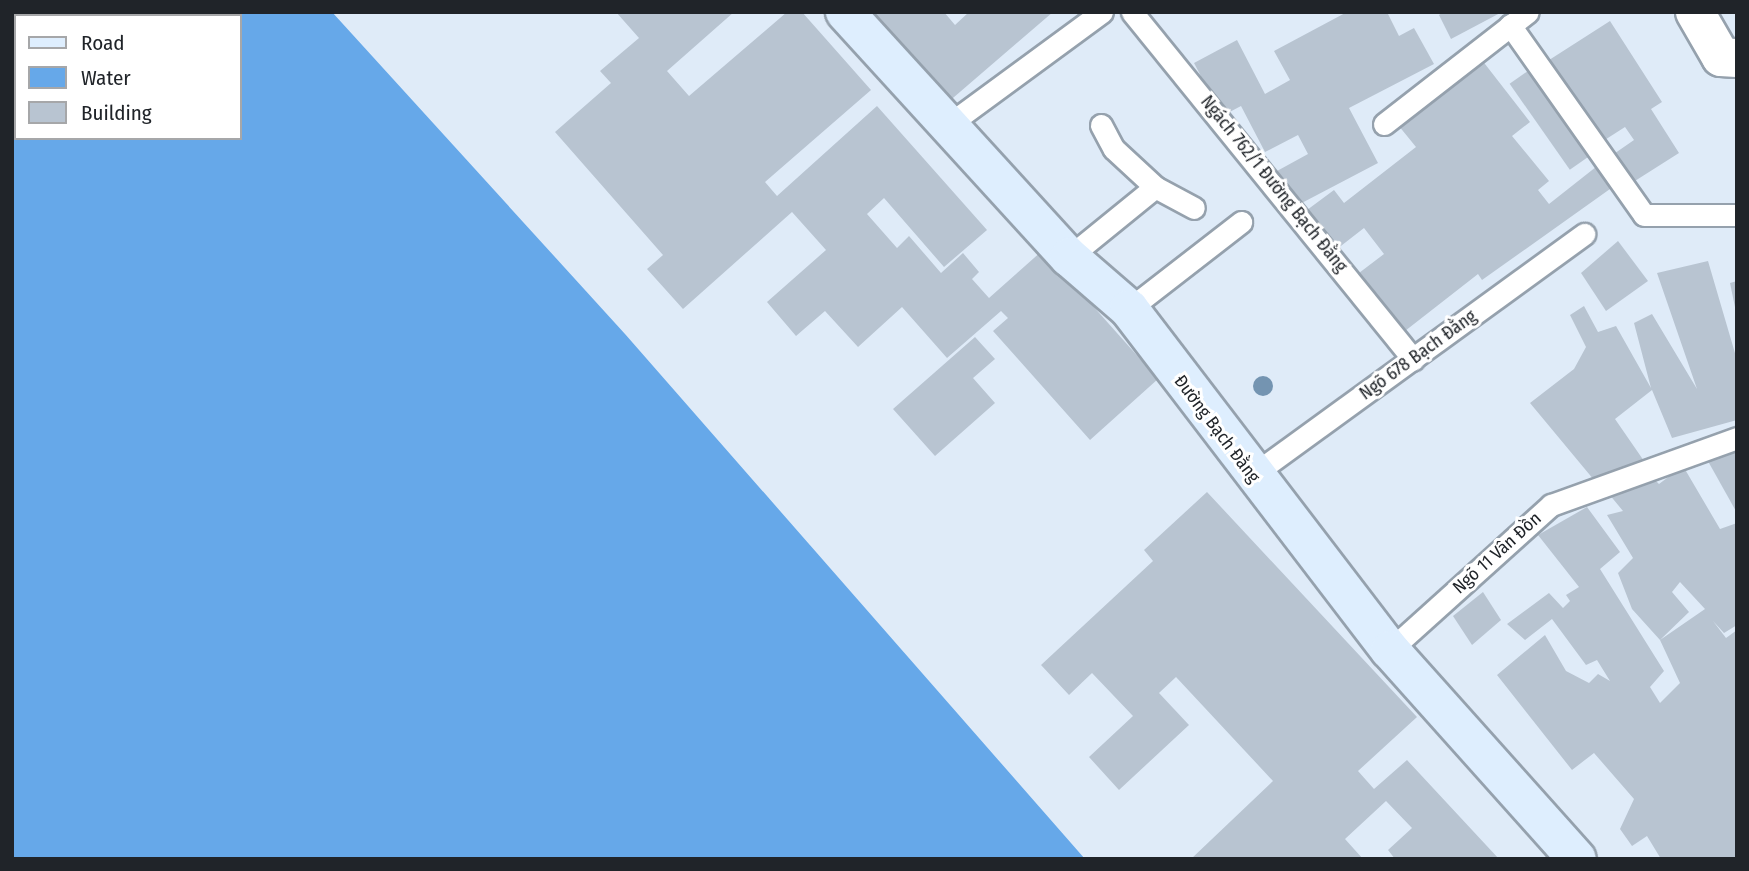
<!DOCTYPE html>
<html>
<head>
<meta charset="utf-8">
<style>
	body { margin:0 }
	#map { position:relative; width:1749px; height:871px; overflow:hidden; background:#dfebf8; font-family:"Fira Sans Condensed",sans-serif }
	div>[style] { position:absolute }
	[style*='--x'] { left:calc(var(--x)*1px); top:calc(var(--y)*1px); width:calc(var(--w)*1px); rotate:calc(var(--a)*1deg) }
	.water>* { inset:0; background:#66a8e9 }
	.building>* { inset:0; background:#b8c4d1; transform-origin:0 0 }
	.roads { filter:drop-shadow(2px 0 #95a1ad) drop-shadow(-2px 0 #95a1ad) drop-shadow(0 2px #95a1ad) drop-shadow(0 -2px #95a1ad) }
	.lane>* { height:21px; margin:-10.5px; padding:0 10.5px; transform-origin:10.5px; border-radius:10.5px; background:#fff }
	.street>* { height:38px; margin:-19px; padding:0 19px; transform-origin:19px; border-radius:19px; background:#fff }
	.secondary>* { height:38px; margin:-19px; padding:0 19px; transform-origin:19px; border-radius:19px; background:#deeefe }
	.trees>* { width:20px; height:20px; margin:-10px; border-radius:50%; background:#7494b1 }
	span { translate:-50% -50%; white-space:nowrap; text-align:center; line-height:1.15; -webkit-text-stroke:6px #fff; paint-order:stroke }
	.street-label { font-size:18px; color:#202429 }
	.frame { position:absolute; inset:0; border:14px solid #202429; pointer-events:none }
	.legend { position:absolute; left:14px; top:14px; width:228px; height:126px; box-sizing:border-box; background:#fff; border:2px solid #a6a7a9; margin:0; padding:9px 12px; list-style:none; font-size:21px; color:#202429 }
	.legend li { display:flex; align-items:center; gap:14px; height:35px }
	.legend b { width:35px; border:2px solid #a6a7a9 }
</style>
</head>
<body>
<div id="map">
	<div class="water">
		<i style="clip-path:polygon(evenodd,12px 12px,332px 12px,625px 334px,1085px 859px,12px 859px,12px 12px,16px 16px,240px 16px,240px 138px,16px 138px,16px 16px)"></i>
	</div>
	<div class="building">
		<i style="clip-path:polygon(616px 12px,734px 12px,667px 71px,689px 96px,787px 12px,802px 12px,871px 90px,765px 182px,777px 196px,877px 106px,987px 230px,944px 267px,884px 198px,867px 214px,897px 248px,909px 236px,941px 273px,963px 253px,979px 272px,972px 279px,989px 298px,1043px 250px,1158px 379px,1090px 440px,993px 331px,1008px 318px,1001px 311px,947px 358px,902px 307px,858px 347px,825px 311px,796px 336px,767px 302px,826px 250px,792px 212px,683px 309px,647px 269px,663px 255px,555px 132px,611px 83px,600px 71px,639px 38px)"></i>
		<i style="clip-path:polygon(855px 12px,944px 12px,955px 25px,969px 12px,1053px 12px,939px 110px)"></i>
		<i style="clip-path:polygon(1347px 12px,1387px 12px,1399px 36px,1414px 28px,1434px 64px,1349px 108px,1378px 163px,1296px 206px,1277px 171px,1308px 154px,1298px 135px,1265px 152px,1241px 106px,1222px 116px,1194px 63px,1237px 40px,1265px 94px,1290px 80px,1274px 51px)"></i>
		<i style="clip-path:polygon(1443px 12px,1502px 12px,1451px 39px,1439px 15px)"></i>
		<i style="clip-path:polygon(1610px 21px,1662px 102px,1651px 109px,1679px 153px,1627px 186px,1608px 158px,1634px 140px,1625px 127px,1600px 143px,1546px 62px)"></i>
		<i style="clip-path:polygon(1478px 55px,1530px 122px,1512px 136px,1549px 181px,1538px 190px,1549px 204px,1601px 163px,1617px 184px,1482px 280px,1478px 274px,1405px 331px,1359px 273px,1384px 254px,1364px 228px,1337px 249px,1307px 210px,1334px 190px,1344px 203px,1416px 147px,1394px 120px)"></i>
		<i style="left:1535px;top:66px;width:105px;height:31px;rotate:55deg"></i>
		<i style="clip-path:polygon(1618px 241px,1648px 281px,1606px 311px,1581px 273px)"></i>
		<i style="clip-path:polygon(1708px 261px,1737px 360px,1737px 420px,1672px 438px,1652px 390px,1615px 419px,1644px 461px,1599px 486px,1530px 403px,1574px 369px,1586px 347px,1570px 315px,1584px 306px,1598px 332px,1616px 326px,1651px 388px,1634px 323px,1652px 314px,1697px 389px,1657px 273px)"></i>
		<i style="clip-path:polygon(1737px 281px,1737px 311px,1736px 312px,1730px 283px)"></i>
		<i style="clip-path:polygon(975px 337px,995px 359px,973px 378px,995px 403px,935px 456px,893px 409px)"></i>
		<i style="clip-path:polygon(1737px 444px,1737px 513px,1704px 454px)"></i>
		<i style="clip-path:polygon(evenodd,1683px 466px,1720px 529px,1737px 523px,1737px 625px,1724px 633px,1713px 621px,1726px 638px,1737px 630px,1737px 859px,1661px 859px,1647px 836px,1632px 846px,1620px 829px,1634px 799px,1594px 753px,1572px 770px,1497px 675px,1545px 635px,1566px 671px,1589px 683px,1598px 674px,1610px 681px,1597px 660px,1586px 665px,1552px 619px,1525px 640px,1507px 624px,1549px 593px,1563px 608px,1570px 601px,1566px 595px,1579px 587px,1538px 535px,1587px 507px,1620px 552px,1600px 569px,1664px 671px,1650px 687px,1660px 703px,1680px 683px,1660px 640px,1632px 609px,1618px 573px,1633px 558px,1607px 515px,1623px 511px,1604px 488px,1646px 471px,1659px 484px,1683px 466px,1680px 582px,1705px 609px,1660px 640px,1689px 612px,1672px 592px,1680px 582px)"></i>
		<i style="clip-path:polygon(1207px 492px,1417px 717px,1358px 771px,1374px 789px,1407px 760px,1499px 859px,1395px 859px,1388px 850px,1412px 828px,1386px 801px,1345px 839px,1363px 859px,1191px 859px,1273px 781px,1176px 677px,1159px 693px,1189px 725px,1119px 790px,1089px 757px,1133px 716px,1092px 673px,1069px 695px,1041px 665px,1153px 561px,1144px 550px)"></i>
		<i style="clip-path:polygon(1483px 592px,1501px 620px,1472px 645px,1453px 616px)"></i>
	</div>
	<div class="roads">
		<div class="lane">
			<i style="--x:1132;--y:12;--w:447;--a:51"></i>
			<i style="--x:1510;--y:25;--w:232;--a:54.8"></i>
			<i style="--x:1644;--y:215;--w:93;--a:0"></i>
			<i style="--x:1384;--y:124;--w:182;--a:-37.9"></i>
			<i style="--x:948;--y:125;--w:191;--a:-36.3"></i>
			<i style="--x:1101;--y:125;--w:27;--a:62"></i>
			<i style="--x:1114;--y:149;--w:56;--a:42.8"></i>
			<i style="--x:1069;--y:257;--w:111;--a:-39.1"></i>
			<i style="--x:1155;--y:187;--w:44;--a:28.3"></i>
			<i style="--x:1129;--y:309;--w:142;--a:-37.8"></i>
			<i style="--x:1251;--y:476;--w:412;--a:-36"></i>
			<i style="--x:1390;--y:650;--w:217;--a:-42"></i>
			<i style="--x:1551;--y:505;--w:198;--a:-19.8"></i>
		</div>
		<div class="street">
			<i style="--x:1695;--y:12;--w:52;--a:60"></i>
			<i style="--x:1721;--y:57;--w:16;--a:4"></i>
		</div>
		<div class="secondary">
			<i style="--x:845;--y:12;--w:332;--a:47.6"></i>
			<i style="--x:1069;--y:257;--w:79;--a:40.9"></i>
			<i style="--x:1129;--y:309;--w:429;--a:52.6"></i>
			<i style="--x:1390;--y:650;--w:280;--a:48.2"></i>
		</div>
	</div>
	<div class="trees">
		<i style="left:1263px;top:386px"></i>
	</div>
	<div class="street-label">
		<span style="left:1274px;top:184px;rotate:51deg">Ngách 762/1 Đường Bạch Đằng</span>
		<span style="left:1418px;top:355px;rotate:-36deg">Ngõ 678 Bạch Đằng</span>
		<span style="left:1217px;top:429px;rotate:53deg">Đường Bạch Đằng</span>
		<span style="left:1497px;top:553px;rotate:-42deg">Ngõ 11 Vân Đồn</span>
	</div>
	<div class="frame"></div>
	<ul class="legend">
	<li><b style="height:9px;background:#deeefe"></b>Road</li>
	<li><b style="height:19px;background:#66a8e9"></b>Water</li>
	<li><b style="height:19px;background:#b8c4d1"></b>Building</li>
	</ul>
</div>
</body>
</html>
